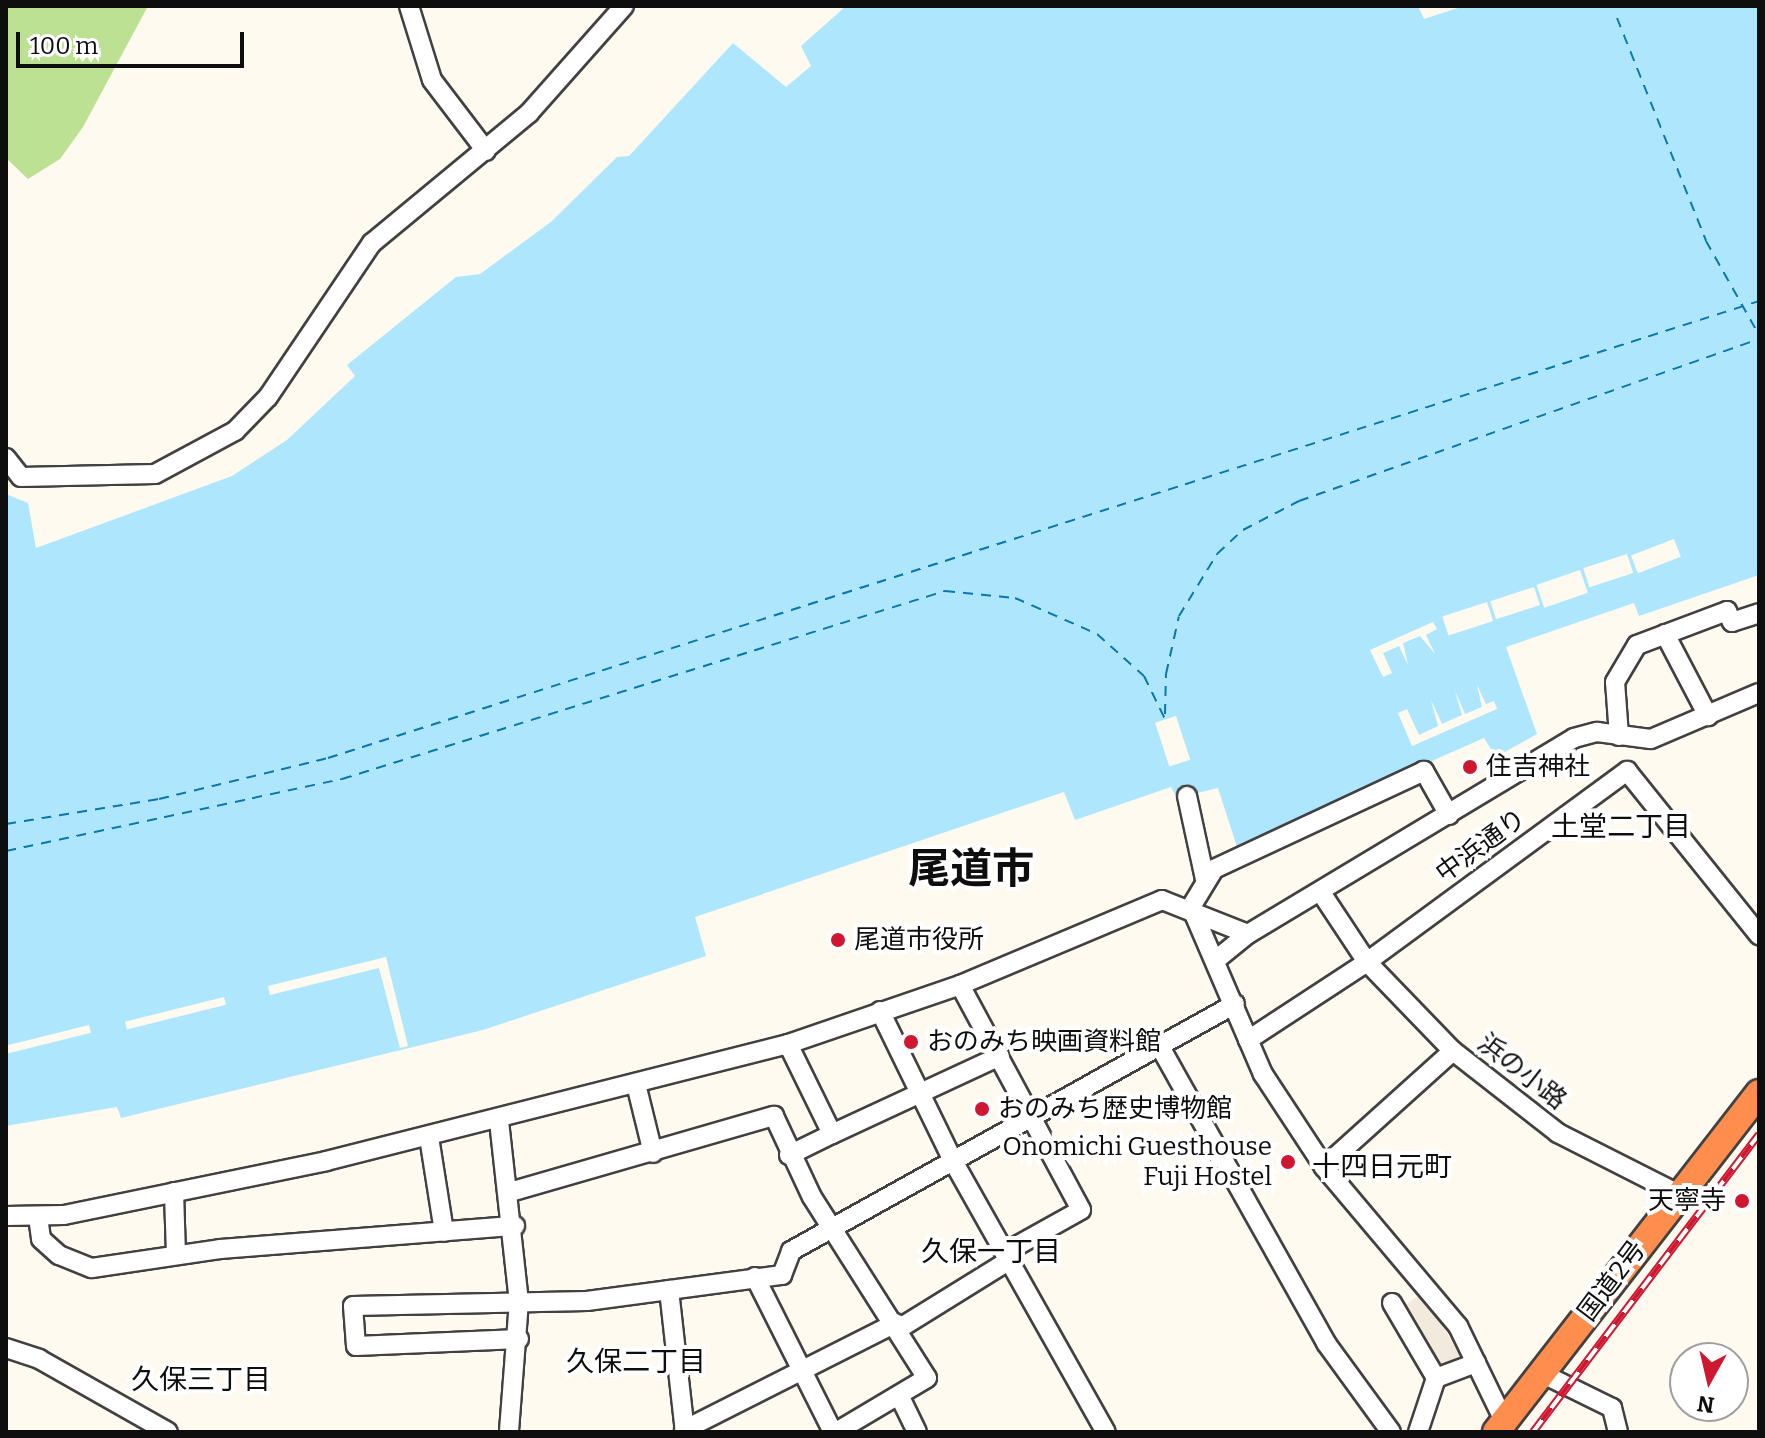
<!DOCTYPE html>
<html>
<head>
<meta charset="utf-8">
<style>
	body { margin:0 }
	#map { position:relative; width:1765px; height:1438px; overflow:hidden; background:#fffaef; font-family:Bitter,"Noto Sans JP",serif }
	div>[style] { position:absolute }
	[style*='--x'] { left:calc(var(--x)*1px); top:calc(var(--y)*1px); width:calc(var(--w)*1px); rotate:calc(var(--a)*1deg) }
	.forest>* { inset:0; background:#bde192 }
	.plaza>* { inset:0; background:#f1eadd }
	.water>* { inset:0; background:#aee7fd }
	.pier>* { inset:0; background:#fffaef; transform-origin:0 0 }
	.ferry>* { height:2px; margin-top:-1px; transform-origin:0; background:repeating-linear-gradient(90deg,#0976ae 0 10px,transparent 0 18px) }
	.roads { filter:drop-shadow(2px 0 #414141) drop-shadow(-2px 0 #414141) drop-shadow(0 2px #414141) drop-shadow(0 -2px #414141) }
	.minor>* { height:18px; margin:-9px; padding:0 9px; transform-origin:9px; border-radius:9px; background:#fff }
	.highway>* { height:26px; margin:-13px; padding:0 13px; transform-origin:13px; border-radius:13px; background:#ff8d4d }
	.rail>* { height:8px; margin-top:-4px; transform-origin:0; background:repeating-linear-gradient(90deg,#fff 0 15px,#ce1731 0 30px); box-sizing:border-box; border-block:2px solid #ce1731 }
	.dots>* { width:22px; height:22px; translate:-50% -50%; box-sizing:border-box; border:4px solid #fff; border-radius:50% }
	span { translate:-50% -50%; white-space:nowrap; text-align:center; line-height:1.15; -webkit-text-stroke:8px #fff; paint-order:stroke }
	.poi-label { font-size:26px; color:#0e0e0e }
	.left { translate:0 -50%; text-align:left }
	.right { translate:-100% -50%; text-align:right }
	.street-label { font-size:26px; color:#0e0e0e }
	.neighbourhood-label { font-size:28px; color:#0e0e0e }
	.town-label { font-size:42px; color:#0e0e0e; font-weight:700 }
	.frame { position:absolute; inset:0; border:8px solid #0e0e0e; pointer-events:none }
	.north { position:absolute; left:1669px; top:1342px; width:80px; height:80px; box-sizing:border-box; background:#fff; border:2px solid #9f9f9f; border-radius:50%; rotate:188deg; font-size:22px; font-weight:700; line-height:32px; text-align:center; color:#0e0e0e }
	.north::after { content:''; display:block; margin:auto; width:28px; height:36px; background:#ce1731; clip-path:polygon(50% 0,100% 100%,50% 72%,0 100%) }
	.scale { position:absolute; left:16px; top:32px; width:228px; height:36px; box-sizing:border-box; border:4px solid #0e0e0e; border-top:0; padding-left:10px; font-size:24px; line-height:28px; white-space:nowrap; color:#0e0e0e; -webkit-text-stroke:6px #fff; paint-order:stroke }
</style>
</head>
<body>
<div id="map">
	<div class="forest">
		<i style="clip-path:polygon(6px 6px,148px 6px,83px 127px,60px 159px,28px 179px,6px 158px)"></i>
	</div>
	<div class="plaza">
		<i style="clip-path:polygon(1423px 1293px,1461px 1357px,1434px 1368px,1402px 1307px)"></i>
	</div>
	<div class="water">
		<i style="clip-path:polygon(846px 6px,1418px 6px,1424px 19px,1464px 6px,1759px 6px,1759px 575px,1639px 616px,1634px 603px,1506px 647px,1537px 734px,1496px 757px,1484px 738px,1237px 847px,1218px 788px,1177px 798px,1171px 787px,1075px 820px,1064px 792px,695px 917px,706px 956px,483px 1030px,121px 1118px,117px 1107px,6px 1126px,6px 494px,28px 503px,36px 548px,232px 476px,287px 440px,355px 376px,347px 365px,456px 277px,480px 274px,552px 221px,617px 157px,629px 156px,733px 43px,786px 87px,811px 66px,801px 46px)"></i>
	</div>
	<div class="pier">
		<i style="left:1674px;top:539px;width:19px;height:46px;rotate:69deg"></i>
		<i style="left:1627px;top:554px;width:20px;height:46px;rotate:72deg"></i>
		<i style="left:1580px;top:570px;width:24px;height:46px;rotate:71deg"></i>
		<i style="left:1534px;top:587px;width:19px;height:46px;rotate:72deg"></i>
		<i style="left:1487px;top:602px;width:20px;height:47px;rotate:72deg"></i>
		<i style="clip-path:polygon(1433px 622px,1437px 629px,1426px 635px,1435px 654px,1420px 636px,1403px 643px,1408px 665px,1399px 646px,1383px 653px,1392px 673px,1383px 677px,1370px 650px)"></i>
		<i style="clip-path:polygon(1477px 685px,1486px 704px,1494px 701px,1497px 709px,1412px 746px,1398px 713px,1407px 709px,1419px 735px,1438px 726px,1431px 700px,1442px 724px,1462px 715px,1455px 691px,1465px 714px,1482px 707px)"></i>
		<i style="left:1176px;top:716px;width:46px;height:22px;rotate:72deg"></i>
		<i style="clip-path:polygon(386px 957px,408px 1046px,400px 1048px,379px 968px,270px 995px,268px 986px)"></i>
		<i style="left:224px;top:997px;width:8px;height:102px;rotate:76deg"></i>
		<i style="left:89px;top:1025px;width:8px;height:85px;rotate:76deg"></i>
	</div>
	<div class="ferry">
		<i style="--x:1617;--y:18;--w:240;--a:68.2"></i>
		<i style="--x:1706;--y:241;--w:108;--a:60.6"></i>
		<i style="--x:1165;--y:714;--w:40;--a:-88.6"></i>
		<i style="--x:1166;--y:674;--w:59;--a:-77.4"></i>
		<i style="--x:1179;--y:616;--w:73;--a:-58.5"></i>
		<i style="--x:1217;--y:554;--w:35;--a:-43"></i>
		<i style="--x:1243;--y:530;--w:63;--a:-27.4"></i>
		<i style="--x:1299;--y:501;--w:488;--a:-19.4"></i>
		<i style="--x:6;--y:824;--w:155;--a:-9.3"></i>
		<i style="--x:159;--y:799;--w:174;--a:-13.6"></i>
		<i style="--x:328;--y:758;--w:1502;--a:-17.71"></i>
		<i style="--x:6;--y:851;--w:344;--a:-12.1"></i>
		<i style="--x:342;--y:779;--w:632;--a:-17.32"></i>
		<i style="--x:945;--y:591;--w:70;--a:5.7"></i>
		<i style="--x:1015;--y:598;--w:90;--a:23.7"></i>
		<i style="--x:1097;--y:634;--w:63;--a:41.8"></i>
		<i style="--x:1144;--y:676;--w:48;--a:64"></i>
	</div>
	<div class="roads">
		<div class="minor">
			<i style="--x:409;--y:6;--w:77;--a:72.7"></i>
			<i style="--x:432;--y:80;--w:89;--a:52.7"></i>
			<i style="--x:6;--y:458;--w:24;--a:52"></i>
			<i style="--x:21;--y:477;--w:134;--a:-1.3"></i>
			<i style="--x:155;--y:474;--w:91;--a:-28.3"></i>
			<i style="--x:235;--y:431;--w:47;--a:-45.9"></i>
			<i style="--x:268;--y:397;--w:186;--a:-56"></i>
			<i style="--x:372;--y:243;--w:204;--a:-39.6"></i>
			<i style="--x:529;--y:113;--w:143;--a:-48.4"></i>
			<i style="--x:1665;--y:634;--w:93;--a:62.3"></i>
			<i style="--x:1619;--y:736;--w:54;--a:-94.2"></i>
			<i style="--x:1615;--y:682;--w:43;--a:-59.3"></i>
			<i style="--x:1637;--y:645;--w:96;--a:-20.7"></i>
			<i style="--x:1727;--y:611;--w:12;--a:66"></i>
			<i style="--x:1732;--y:622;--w:28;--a:-18"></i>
			<i style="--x:1627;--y:771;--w:211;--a:51.2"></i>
			<i style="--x:1187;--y:796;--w:85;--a:77.8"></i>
			<i style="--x:1449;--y:815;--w:51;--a:-119.6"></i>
			<i style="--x:1424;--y:771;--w:232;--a:155"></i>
			<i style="--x:1214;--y:869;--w:44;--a:121.2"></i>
			<i style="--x:1191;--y:907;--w:182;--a:66.7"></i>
			<i style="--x:1263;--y:1074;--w:111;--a:56.7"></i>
			<i style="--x:1324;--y:1167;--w:208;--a:49.9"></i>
			<i style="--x:1458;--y:1326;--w:108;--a:64.1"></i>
			<i style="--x:1322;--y:894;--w:82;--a:56.5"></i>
			<i style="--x:1367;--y:962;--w:124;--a:46"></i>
			<i style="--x:1453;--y:1051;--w:133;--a:38"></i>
			<i style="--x:1558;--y:1133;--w:135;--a:26.9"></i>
			<i style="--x:1217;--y:959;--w:40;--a:-39"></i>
			<i style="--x:960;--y:985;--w:255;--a:61.7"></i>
			<i style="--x:1081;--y:1210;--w:88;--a:150.8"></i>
			<i style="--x:880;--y:1011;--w:167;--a:64"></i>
			<i style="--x:953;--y:1161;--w:311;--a:60.6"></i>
			<i style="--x:1248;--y:1040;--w:142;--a:-33.2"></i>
			<i style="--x:1367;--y:962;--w:323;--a:-36.3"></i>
			<i style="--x:788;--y:1044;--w:100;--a:63.9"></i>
			<i style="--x:832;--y:1134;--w:48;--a:154"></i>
			<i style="--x:1159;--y:1045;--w:342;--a:60.7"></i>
			<i style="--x:1326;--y:1343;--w:110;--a:53.9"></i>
			<i style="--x:636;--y:1084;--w:71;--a:76.2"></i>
			<i style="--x:499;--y:1121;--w:181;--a:83.7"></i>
			<i style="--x:519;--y:1301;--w:131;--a:94.4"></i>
			<i style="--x:832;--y:1134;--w:185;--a:-24.9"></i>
			<i style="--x:429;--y:1137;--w:96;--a:81"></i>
			<i style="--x:1324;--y:1167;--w:173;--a:-42"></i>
			<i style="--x:174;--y:1192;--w:63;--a:88.2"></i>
			<i style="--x:510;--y:1192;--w:275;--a:-16.1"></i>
			<i style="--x:774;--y:1116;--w:89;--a:64.9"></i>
			<i style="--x:812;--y:1197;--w:214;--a:57.6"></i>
			<i style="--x:927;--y:1378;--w:106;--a:149.3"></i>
			<i style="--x:6;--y:1216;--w:58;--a:-1"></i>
			<i style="--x:64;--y:1215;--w:268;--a:-11.6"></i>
			<i style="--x:326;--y:1161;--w:477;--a:-14.2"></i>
			<i style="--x:788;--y:1044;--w:182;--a:-18.9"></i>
			<i style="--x:960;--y:985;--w:219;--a:-22.8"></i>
			<i style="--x:1162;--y:900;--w:92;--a:21.6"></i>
			<i style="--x:1248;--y:934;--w:380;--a:-31"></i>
			<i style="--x:1574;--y:738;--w:24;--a:-15"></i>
			<i style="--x:1597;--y:732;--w:54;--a:7.4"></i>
			<i style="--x:1651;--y:739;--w:117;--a:-23.1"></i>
			<i style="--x:38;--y:1217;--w:22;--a:82"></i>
			<i style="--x:41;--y:1239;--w:24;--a:42"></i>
			<i style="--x:59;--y:1255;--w:35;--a:22"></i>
			<i style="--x:92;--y:1268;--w:129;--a:-8.4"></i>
			<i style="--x:220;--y:1249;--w:296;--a:-4.5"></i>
			<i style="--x:755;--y:1277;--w:174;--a:63.3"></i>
			<i style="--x:669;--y:1290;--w:143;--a:83.6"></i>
			<i style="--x:1392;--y:1303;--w:87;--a:59.6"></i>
			<i style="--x:1436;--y:1378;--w:57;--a:108.4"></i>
			<i style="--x:900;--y:1328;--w:127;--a:-31.8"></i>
			<i style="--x:519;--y:1339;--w:163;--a:177.5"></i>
			<i style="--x:356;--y:1346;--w:40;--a:-94.3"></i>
			<i style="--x:353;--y:1306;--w:234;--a:-1.2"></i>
			<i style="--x:587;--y:1301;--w:197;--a:-7.6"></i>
			<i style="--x:782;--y:1275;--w:26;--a:-69"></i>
			<i style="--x:791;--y:1251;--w:508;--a:-29.09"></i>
			<i style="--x:6;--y:1348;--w:35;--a:18"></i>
			<i style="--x:39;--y:1359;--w:148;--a:29.5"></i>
			<i style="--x:1543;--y:1374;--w:77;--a:26.2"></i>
			<i style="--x:1612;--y:1408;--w:25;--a:76"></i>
			<i style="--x:1436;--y:1378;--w:43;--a:-20.6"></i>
			<i style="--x:899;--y:1395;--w:41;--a:64.1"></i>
			<i style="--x:684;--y:1430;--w:237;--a:-26.8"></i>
		</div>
		<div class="highway">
			<i style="--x:1496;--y:1432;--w:429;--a:-52.2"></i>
		</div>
	</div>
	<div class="rail">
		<i style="--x:1533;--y:1432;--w:374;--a:-52.8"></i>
	</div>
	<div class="dots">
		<i style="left:1470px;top:767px;background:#ce1731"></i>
		<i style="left:838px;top:940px;background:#ce1731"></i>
		<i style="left:911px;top:1042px;background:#ce1731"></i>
		<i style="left:982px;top:1109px;background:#ce1731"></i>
		<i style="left:1288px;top:1162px;background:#ce1731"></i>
		<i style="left:1742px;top:1201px;background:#ce1731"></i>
	</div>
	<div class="poi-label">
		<span class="left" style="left:1486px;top:767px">住吉神社</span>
		<span class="left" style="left:854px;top:940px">尾道市役所</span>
		<span class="left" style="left:927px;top:1042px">おのみち映画資料館</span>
		<span class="left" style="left:998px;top:1109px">おのみち歴史博物館</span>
		<span class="right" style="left:1272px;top:1162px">Onomichi Guesthouse<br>Fuji Hostel</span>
		<span class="right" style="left:1726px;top:1201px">天寧寺</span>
	</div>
	<div class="street-label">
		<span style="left:1481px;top:846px;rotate:-36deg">中浜通り</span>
		<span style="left:1522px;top:1072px;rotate:38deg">浜の小路</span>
		<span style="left:1612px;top:1281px;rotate:-53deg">国道2号</span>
	</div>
	<div class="neighbourhood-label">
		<span style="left:1621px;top:827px">土堂二丁目</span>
		<span style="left:1382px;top:1167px">十四日元町</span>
		<span style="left:991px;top:1252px">久保一丁目</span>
		<span style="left:636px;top:1362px">久保二丁目</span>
		<span style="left:201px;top:1380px">久保三丁目</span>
	</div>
	<div class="town-label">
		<span style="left:971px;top:869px">尾道市</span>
	</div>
	<div class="frame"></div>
	<div class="north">N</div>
	<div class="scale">100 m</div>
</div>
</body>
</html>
